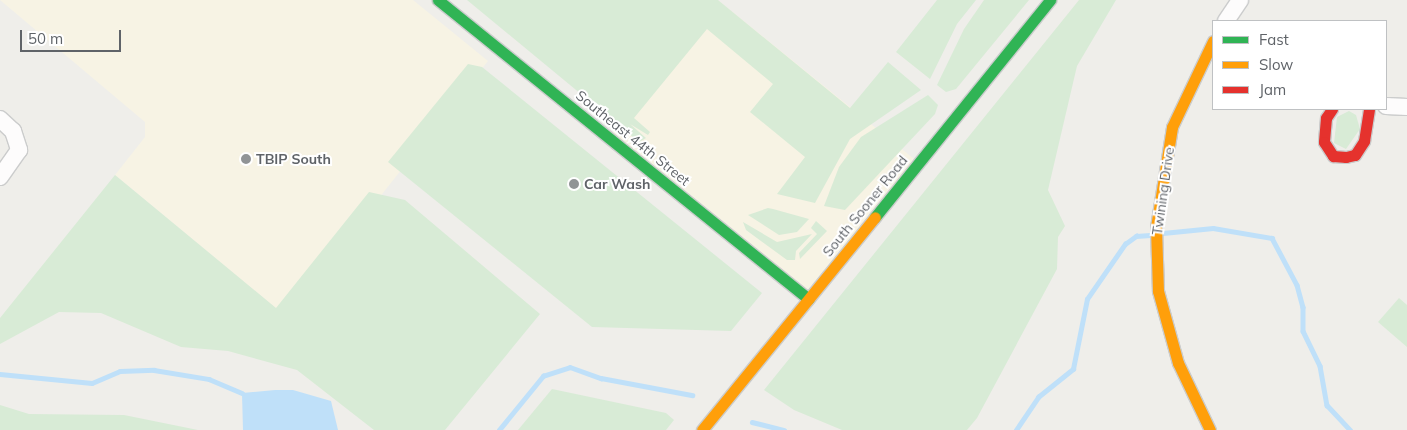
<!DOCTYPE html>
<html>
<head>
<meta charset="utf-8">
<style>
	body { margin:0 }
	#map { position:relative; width:1407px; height:430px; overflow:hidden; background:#efeeea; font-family:Mulish,sans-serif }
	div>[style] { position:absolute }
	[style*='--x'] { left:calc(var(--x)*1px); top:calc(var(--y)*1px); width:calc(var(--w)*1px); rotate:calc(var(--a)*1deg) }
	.commercial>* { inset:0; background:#f7f3e4; transform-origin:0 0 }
	.green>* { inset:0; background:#d8ebd6 }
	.water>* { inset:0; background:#bfe0f9 }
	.stream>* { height:4.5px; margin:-2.25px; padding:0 2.25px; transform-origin:2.25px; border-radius:2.25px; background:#bfe0f9 }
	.roads { filter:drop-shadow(1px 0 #cbcccc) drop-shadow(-1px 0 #cbcccc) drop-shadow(0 1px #cbcccc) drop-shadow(0 -1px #cbcccc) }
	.street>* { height:16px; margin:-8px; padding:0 8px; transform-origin:8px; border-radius:8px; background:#fdfcfc }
	.fast>* { height:11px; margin:-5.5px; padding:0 5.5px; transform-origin:5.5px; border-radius:5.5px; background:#30b455 }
	.slow>* { height:11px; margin:-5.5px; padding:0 5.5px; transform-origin:5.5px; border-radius:5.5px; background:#ff9f0a }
	.jam>* { height:11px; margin:-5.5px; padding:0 5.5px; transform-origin:5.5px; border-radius:5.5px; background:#e5322d }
	.dots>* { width:14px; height:14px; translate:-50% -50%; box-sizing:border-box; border:2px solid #fff; border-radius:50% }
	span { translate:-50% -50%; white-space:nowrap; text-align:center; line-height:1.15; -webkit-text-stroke:4px #fff; paint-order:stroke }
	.street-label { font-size:14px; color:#5f6368 }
	.poi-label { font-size:14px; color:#5f6368; font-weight:700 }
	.left { translate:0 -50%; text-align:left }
	.legend { position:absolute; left:1212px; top:20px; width:175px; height:90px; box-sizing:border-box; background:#fff; border:1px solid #bfc1c3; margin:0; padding:6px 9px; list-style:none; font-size:15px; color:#5f6368 }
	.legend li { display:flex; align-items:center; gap:10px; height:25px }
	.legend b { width:25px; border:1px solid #bfc1c3 }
	.scale { position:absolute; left:20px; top:30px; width:101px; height:22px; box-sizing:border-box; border:2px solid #5f6368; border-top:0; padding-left:6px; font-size:15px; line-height:18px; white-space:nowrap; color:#5f6368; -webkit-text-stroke:4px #fff; paint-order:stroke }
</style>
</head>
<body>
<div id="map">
	<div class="commercial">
		<i style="clip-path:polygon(0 0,413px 0,488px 61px,285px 316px,115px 175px,145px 137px,145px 122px)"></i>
		<i style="left:719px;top:1px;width:257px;height:176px;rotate:39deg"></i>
	</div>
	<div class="green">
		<i style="clip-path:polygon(467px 0,718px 0,850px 108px,888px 62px,921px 90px,850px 139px,815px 203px,777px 194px,805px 157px,750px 112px,773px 84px,707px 29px,634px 118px,650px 132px,648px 135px,630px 124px,646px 138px,639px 142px)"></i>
		<i style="clip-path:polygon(937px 0,976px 0,957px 24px,930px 79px,896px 52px)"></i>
		<i style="clip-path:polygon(984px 0,1029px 0,956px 89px,946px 92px,937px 85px,964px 29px)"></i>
		<i style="clip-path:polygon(1079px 0,1116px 0,1077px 66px,1048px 190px,1065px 226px,1058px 237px,1057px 269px,977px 418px,967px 430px,842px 430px,794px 410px,764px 390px)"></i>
		<i style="clip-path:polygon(468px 64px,482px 67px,762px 293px,731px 331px,592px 327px,388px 162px)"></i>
		<i style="clip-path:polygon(928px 95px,938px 105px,935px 114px,845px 210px,824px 206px,839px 167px,861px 137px)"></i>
		<i style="clip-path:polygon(1349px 111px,1356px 115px,1360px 129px,1346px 149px,1334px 143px,1337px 117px)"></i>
		<i style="clip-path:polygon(115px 175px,276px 308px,369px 192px,405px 200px,540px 314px,445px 430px,374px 430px,297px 370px,228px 351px,181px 347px,101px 313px,59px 312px,0 344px,0 318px)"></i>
		<i style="clip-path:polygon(768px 208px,773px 209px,809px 219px,797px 232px,779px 235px,748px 215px)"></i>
		<i style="clip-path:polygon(816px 221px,827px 231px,800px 259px,799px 253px,817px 234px,811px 228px)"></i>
		<i style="clip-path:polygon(743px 222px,777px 242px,812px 234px,796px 251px,795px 260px,787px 260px,746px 230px)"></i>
		<i style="clip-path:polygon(1399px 298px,1407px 305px,1407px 347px,1378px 322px)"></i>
		<i style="clip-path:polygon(552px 389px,666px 413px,674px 420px,666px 430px,518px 430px)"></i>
		<i style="clip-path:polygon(0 405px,29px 414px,124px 415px,198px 430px,0 430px)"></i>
	</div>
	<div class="water">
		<i style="clip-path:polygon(275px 390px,293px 390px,331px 401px,338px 430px,243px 430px,242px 393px)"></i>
	</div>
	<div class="stream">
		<i style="--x:1163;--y:233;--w:50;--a:-5.7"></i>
		<i style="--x:1213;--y:228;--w:60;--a:9.6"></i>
		<i style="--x:1272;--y:238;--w:53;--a:62"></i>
		<i style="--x:1297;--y:285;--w:23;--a:75"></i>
		<i style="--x:1303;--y:307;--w:24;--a:90"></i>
		<i style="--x:1303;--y:331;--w:39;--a:64"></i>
		<i style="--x:1320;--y:366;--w:40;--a:80"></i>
		<i style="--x:1327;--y:405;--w:34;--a:47"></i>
		<i style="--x:0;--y:374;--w:92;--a:5.6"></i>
		<i style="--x:92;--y:383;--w:30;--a:-23"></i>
		<i style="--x:120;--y:371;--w:34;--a:-2"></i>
		<i style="--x:154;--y:370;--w:56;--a:9.3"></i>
		<i style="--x:209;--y:379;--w:36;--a:23"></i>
		<i style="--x:752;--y:422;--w:33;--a:14"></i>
		<i style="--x:499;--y:430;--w:70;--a:-50.8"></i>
		<i style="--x:543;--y:376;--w:28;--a:-18"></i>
		<i style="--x:570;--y:367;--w:33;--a:20"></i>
		<i style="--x:601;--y:378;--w:93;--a:10.6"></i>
		<i style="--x:1016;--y:430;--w:40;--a:-56"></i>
		<i style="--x:1038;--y:397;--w:45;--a:-38.7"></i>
		<i style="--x:1073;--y:369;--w:71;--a:-78.7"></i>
		<i style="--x:1087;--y:299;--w:67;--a:-55.4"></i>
		<i style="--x:1125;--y:244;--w:14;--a:-36"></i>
		<i style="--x:1136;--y:236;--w:14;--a:-4"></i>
	</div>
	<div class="roads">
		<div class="street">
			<i style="--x:1226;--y:21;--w:25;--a:-56"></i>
			<i style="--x:1386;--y:106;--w:21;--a:3"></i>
			<i style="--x:0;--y:119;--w:18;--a:43"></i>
			<i style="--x:13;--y:131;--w:20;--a:72"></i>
			<i style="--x:19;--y:150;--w:33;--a:125"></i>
		</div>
		<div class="fast">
			<i style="--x:438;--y:0;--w:476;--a:38.9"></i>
			<i style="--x:875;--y:217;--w:279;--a:-51.1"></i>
		</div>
		<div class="slow">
			<i style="--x:702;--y:430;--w:274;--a:-50.9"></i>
			<i style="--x:1210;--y:430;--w:74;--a:-115.5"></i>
			<i style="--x:1178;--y:363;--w:75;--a:-105.5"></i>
			<i style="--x:1158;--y:291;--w:64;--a:-91.8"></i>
			<i style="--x:1156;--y:227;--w:101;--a:-80.9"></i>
			<i style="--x:1172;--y:127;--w:95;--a:-64.5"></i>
		</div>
		<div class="jam">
			<i style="--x:1332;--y:109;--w:11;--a:124"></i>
			<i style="--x:1326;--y:118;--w:24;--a:95"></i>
			<i style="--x:1324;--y:142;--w:17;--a:57"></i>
			<i style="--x:1333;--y:156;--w:13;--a:4"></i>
			<i style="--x:1346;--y:157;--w:9;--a:-13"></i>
			<i style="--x:1355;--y:155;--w:17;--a:-57"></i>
			<i style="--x:1364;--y:141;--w:32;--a:-81"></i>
		</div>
	</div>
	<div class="dots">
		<i style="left:246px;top:159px;background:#919496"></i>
		<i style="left:574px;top:184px;background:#919496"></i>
	</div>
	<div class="street-label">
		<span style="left:633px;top:138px;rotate:39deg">Southeast 44th Street</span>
		<span style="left:1163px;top:191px;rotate:-82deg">Twining Drive</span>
		<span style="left:865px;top:206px;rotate:-51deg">South Sooner Road</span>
	</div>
	<div class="poi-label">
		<span class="left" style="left:256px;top:159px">TBIP South</span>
		<span class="left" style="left:584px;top:184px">Car Wash</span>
	</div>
	<ul class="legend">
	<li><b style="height:6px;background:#30b455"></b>Fast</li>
	<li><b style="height:6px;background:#ff9f0a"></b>Slow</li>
	<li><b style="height:6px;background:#e5322d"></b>Jam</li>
	</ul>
	<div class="scale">50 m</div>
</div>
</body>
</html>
